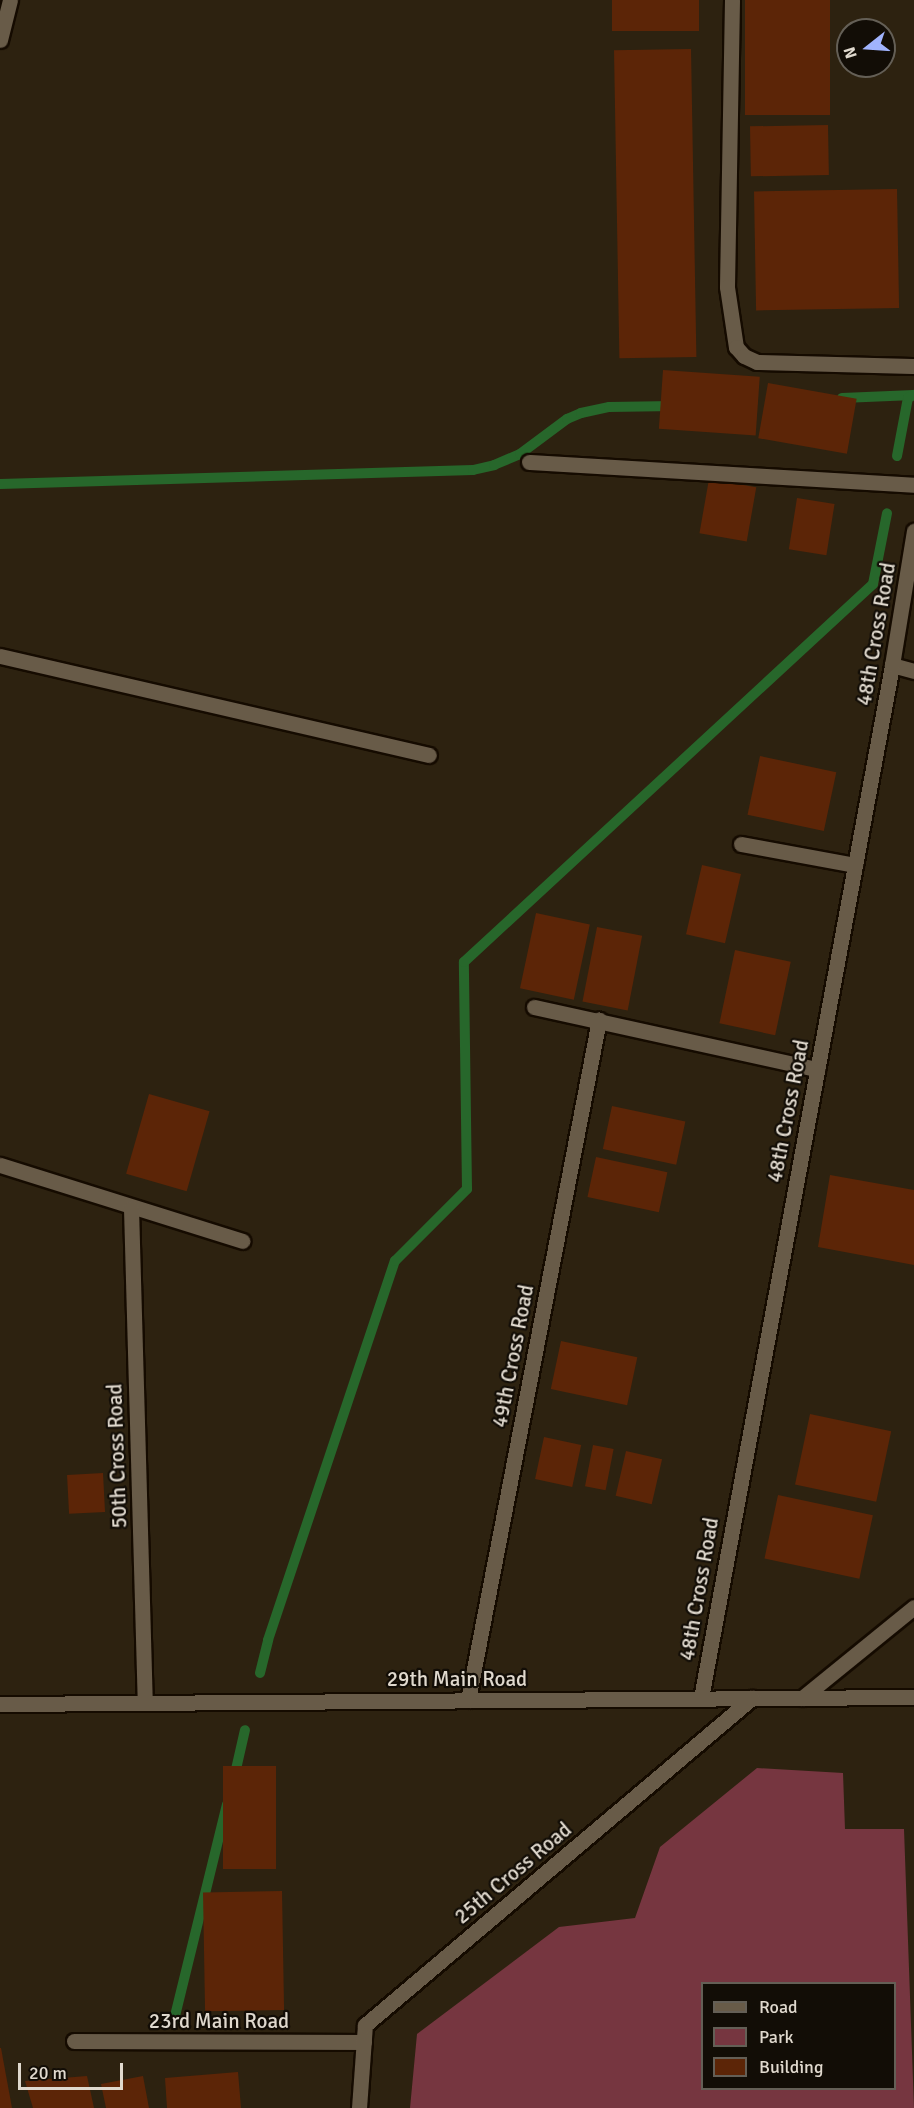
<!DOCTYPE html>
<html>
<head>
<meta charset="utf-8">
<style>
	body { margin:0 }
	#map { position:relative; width:914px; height:2108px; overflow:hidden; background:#2d2210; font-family:Signika,sans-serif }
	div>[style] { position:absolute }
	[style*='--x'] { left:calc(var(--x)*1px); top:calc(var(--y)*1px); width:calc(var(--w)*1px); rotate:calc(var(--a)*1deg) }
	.green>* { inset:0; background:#763640 }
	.stream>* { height:10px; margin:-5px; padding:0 5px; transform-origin:5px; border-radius:5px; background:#27672b }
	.building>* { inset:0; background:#5c2507; transform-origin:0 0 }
	.roads { filter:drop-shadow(2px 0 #150b00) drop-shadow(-2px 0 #150b00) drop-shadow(0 2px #150b00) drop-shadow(0 -2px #150b00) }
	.lane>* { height:15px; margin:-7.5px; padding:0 7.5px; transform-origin:7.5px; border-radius:7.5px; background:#685b48 }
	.street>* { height:15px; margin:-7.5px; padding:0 7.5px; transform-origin:7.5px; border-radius:7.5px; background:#685b48 }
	span { translate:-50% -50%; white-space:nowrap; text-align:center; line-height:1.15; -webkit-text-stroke:4.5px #120d06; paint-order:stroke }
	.street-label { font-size:21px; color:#e0d9ce }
	.legend { position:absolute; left:701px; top:1982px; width:195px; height:108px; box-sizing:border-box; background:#120d06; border:2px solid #645f56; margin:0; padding:8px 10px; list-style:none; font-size:18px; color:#e0d9ce }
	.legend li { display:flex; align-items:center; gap:12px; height:30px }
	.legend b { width:30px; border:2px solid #645f56 }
	.north { position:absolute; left:836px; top:18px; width:60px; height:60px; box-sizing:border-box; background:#120d06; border:2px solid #645f56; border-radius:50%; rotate:253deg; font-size:16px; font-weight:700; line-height:24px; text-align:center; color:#e0d9ce }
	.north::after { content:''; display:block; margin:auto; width:21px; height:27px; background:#a0b3fd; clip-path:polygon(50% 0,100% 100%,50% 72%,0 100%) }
	.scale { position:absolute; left:18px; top:2063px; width:105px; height:27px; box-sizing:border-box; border:3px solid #e0d9ce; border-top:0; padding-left:8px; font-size:18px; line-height:21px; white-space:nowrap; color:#e0d9ce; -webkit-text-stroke:4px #120d06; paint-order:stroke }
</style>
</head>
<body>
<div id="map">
	<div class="green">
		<i style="clip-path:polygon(evenodd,757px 1768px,843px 1773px,845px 1829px,904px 1829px,914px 2108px,410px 2108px,417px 2034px,559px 1927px,635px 1918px,660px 1847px,757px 1768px,702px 1984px,894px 1984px,894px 2088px,702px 2088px,702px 1984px)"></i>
	</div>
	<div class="stream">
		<i style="--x:842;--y:398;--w:72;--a:-2.4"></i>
		<i style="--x:897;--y:456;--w:59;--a:-79.3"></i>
		<i style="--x:908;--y:398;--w:7;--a:-27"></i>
		<i style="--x:0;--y:484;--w:473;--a:-1.7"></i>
		<i style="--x:473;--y:470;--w:22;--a:-13"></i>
		<i style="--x:494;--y:465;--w:28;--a:-23"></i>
		<i style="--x:520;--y:454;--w:59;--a:-36.7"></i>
		<i style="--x:567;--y:419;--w:15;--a:-23"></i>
		<i style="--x:581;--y:413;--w:29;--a:-12"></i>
		<i style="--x:609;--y:407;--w:65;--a:-0.9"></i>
		<i style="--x:260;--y:1673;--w:34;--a:-76"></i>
		<i style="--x:268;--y:1640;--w:400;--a:-71.5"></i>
		<i style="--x:395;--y:1261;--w:102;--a:-45"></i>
		<i style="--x:467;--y:1189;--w:227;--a:-90.8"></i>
		<i style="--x:464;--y:962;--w:557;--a:-42.74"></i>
		<i style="--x:873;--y:584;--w:72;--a:-78.8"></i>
		<i style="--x:234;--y:1778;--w:49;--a:-77.1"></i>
		<i style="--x:174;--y:2020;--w:222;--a:-76.2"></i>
	</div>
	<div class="building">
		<i style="left:612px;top:0;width:87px;height:31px"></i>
		<i style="left:745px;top:0;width:85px;height:115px"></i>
		<i style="left:691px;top:49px;width:308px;height:77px;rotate:89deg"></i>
		<i style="left:828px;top:125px;width:50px;height:78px;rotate:89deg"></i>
		<i style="left:897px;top:189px;width:119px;height:143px;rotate:89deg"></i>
		<i style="left:663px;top:370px;width:97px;height:59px;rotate:4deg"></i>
		<i style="left:768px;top:383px;width:90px;height:56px;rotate:10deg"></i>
		<i style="left:709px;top:479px;width:48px;height:55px;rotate:10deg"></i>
		<i style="left:797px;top:498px;width:38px;height:52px;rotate:9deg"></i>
		<i style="left:760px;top:756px;width:78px;height:60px;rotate:12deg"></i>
		<i style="left:702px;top:865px;width:40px;height:71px;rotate:13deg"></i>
		<i style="left:536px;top:913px;width:55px;height:77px;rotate:12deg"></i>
		<i style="left:597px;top:927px;width:46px;height:76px;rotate:11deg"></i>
		<i style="left:735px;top:950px;width:57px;height:75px;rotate:12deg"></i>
		<i style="left:149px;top:1094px;width:63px;height:83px;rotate:16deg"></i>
		<i style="left:612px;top:1106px;width:75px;height:44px;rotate:12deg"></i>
		<i style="left:596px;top:1157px;width:73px;height:41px;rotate:12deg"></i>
		<i style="clip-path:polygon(830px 1175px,914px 1190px,914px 1265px,818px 1247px)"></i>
		<i style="left:561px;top:1341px;width:78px;height:49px;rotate:12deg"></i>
		<i style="left:810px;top:1414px;width:83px;height:72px;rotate:12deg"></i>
		<i style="left:544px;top:1437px;width:38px;height:43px;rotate:12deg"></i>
		<i style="left:593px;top:1445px;width:21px;height:42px;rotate:11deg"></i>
		<i style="left:626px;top:1451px;width:37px;height:46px;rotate:13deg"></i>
		<i style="left:103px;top:1473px;width:39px;height:36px;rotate:87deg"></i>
		<i style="left:778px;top:1495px;width:97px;height:65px;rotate:12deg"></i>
		<i style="left:223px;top:1766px;width:53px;height:103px"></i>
		<i style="left:282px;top:1891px;width:119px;height:79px;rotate:89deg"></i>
		<i style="clip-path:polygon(0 2048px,1px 2048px,12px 2108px,0 2108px)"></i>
		<i style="clip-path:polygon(238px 2072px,241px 2108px,167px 2108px,165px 2078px)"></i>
		<i style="clip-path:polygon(87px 2076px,94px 2108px,33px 2108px,25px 2081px)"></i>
		<i style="clip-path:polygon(143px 2076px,149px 2108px,106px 2108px,101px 2084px)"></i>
	</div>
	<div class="roads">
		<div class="lane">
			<i style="--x:0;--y:40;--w:41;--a:-76"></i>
			<i style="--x:0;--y:656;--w:440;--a:13"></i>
		</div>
		<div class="street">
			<i style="--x:732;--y:0;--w:287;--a:91"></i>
			<i style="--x:727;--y:287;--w:61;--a:81.5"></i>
			<i style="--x:736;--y:347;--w:12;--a:48"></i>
			<i style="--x:744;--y:356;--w:14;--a:25"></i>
			<i style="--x:757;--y:362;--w:157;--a:1.5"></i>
			<i style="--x:529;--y:462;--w:386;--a:3.4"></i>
			<i style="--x:892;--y:665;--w:23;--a:15"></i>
			<i style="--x:741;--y:844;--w:116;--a:10.4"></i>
			<i style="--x:534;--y:1007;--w:290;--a:12.4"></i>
			<i style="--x:0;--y:1165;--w:254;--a:17.4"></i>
			<i style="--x:131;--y:1208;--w:495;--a:88.4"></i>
			<i style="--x:701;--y:1698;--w:1051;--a:-79.52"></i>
			<i style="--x:892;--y:665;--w:136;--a:-80.7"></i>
			<i style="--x:802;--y:1698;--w:144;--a:-39.1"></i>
			<i style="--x:468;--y:1700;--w:693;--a:-79.1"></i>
			<i style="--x:0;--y:1704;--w:914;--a:-0.44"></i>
			<i style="--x:74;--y:2041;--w:290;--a:0.2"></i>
			<i style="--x:359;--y:2108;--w:83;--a:-85.9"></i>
			<i style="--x:365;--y:2025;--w:507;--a:-40.2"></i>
		</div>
	</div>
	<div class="street-label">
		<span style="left:876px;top:634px;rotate:-80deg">48th Cross Road</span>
		<span style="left:788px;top:1111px;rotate:-79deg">48th Cross Road</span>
		<span style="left:513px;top:1356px;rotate:-79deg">49th Cross Road</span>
		<span style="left:117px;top:1456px;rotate:-92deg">50th Cross Road</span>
		<span style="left:699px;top:1589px;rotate:-80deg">48th Cross Road</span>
		<span style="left:457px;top:1679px">29th Main Road</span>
		<span style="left:513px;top:1873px;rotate:-40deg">25th Cross Road</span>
		<span style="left:219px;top:2021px">23rd Main Road</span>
	</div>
	<ul class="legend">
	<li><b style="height:8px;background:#685b48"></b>Road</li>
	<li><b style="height:16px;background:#763640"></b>Park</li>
	<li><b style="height:16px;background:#5c2507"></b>Building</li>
	</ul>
	<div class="north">N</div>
	<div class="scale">20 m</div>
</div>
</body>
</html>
